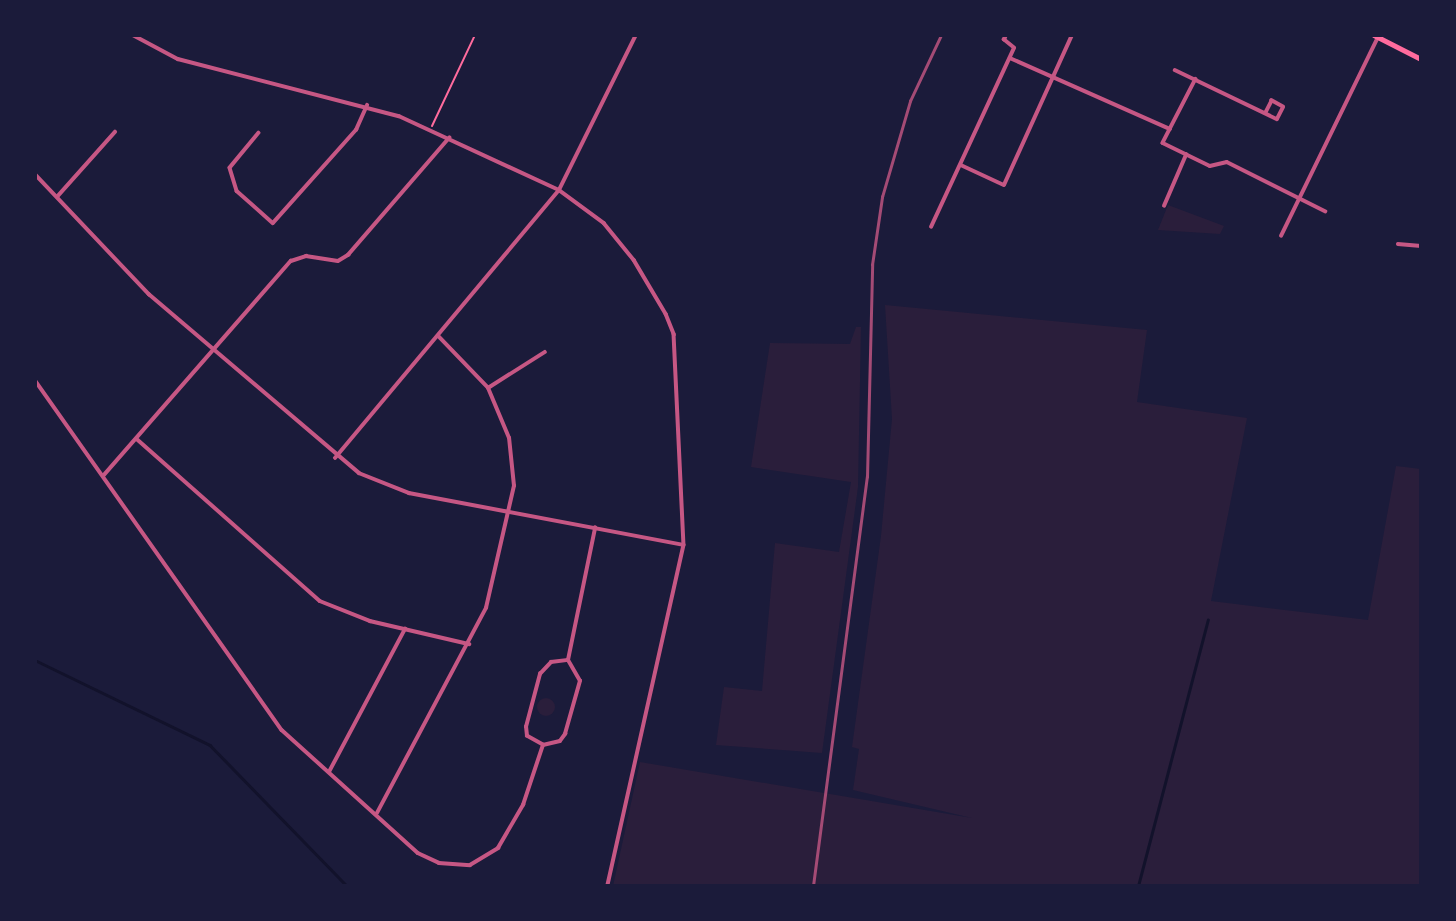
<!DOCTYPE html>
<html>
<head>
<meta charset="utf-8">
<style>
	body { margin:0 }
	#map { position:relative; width:1456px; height:921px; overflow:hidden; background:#1b1b3a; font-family:"Noto Sans",sans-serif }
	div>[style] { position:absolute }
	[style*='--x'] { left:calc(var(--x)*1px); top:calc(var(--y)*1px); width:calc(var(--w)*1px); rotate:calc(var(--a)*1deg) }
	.green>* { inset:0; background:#2a1e3b }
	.round { border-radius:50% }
	.stream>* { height:2.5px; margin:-1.25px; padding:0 1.25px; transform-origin:1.25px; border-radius:1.25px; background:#12122b }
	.path>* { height:2px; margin:-1px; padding:0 1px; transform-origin:1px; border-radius:1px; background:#ff6b9d }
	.minor>* { height:3.5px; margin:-1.75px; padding:0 1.75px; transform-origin:1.75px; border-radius:1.75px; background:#c65784 }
	.secondary>* { height:4.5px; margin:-2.25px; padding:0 2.25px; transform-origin:2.25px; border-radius:2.25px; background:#ff6b9d }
	.rail>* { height:2.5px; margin:-1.25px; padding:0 1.25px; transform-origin:1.25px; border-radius:1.25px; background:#a44b75 }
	span { translate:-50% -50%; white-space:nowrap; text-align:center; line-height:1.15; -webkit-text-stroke:5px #1b1b3a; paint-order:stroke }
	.frame { position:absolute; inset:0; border:37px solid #1b1b3a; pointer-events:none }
</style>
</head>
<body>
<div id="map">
	<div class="green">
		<i style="clip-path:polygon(1168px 205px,1224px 226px,1220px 234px,1158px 230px)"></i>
		<i style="clip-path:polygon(885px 305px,1147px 330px,1137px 402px,1247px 418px,1211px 601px,1368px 620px,1396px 466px,1421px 469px,1421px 886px,613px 886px,640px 762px,972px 818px,853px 790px,859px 749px,852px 747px,881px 536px,892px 419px)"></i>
		<i style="clip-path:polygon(856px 327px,861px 327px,858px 487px,822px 753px,716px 745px,724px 687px,762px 691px,775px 543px,839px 552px,851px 482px,751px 467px,770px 343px,850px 344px)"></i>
		<i class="round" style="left:537px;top:698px;width:18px;height:18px"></i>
	</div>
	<div class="stream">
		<i style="--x:35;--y:660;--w:195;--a:25.9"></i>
		<i style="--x:210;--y:745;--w:197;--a:45.8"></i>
		<i style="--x:1138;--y:886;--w:275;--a:-75.3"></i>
	</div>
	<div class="path">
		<i style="--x:432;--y:126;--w:101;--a:-64.7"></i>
	</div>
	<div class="minor">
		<i style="--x:133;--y:35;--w:51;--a:28.1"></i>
		<i style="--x:178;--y:59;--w:228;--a:14.5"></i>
		<i style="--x:399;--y:116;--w:176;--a:24.8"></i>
		<i style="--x:559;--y:190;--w:56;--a:36.3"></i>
		<i style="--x:604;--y:223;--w:48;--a:51"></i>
		<i style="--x:634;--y:260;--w:63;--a:59.3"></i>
		<i style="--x:666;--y:314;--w:22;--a:68"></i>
		<i style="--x:674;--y:334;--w:211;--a:87.3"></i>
		<i style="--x:684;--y:545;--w:349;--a:102.6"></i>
		<i style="--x:1010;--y:58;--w:175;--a:23.9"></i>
		<i style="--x:1175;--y:70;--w:113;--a:25.7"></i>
		<i style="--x:1277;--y:119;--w:13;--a:-63"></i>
		<i style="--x:1283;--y:107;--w:13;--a:-151"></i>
		<i style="--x:1272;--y:101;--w:13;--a:117"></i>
		<i style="--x:1196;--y:79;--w:72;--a:117.3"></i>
		<i style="--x:1163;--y:143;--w:52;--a:26.1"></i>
		<i style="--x:1210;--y:166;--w:17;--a:-13"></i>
		<i style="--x:1227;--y:162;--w:110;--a:26.6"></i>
		<i style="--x:259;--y:133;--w:45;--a:129.6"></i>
		<i style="--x:230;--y:168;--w:24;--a:73"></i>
		<i style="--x:237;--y:191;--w:48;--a:41.6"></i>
		<i style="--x:273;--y:223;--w:125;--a:-48.3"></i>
		<i style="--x:356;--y:130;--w:27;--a:-66"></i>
		<i style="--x:961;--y:165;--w:47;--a:24.9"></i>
		<i style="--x:1004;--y:185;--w:165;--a:-65.6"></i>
		<i style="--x:35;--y:174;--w:166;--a:46.5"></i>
		<i style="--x:149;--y:294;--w:276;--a:40.4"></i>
		<i style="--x:359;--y:473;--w:54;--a:21.8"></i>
		<i style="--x:409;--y:493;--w:279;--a:10.7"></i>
		<i style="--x:57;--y:197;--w:87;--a:-48.3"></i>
		<i style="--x:1164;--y:206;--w:56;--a:-66.7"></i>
		<i style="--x:931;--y:227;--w:197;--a:-65.1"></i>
		<i style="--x:1014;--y:48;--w:13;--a:-141"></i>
		<i style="--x:1004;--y:40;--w:5;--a:-68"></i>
		<i style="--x:1281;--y:236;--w:221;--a:-64"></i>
		<i style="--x:1398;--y:244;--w:23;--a:5"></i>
		<i style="--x:35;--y:380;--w:428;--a:54.8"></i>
		<i style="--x:282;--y:730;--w:183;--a:42.1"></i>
		<i style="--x:418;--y:853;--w:23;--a:25"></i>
		<i style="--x:439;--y:863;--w:31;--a:4"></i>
		<i style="--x:470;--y:865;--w:33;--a:-31"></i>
		<i style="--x:498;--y:848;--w:50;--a:-59.8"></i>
		<i style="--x:523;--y:805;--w:63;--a:-71.6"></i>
		<i style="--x:543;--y:745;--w:17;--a:-13"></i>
		<i style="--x:560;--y:741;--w:9;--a:-54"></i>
		<i style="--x:565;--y:734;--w:55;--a:-74.2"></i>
		<i style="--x:580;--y:681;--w:24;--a:-120"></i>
		<i style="--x:568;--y:660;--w:135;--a:-78.4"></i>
		<i style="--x:488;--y:388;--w:67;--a:-32.3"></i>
		<i style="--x:137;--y:439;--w:244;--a:41.5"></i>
		<i style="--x:320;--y:601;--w:54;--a:21.8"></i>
		<i style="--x:370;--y:621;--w:102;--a:13.1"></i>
		<i style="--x:335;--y:458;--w:349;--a:-50.1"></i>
		<i style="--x:559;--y:190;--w:173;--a:-63.6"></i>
		<i style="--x:104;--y:475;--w:284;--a:-48.9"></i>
		<i style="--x:291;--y:261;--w:16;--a:-18"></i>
		<i style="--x:306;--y:256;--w:32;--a:9"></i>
		<i style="--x:338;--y:261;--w:12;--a:-31"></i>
		<i style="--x:348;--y:255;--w:155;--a:-49.2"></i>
		<i style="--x:543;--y:745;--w:18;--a:-151"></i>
		<i style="--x:527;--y:736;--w:9;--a:-96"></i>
		<i style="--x:526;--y:727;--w:55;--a:-75.2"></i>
		<i style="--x:540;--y:674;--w:16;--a:-47"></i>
		<i style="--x:551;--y:662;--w:17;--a:-7"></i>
		<i style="--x:329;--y:772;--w:162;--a:-62"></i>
		<i style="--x:377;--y:813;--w:232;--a:-62"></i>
		<i style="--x:486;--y:608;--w:125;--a:-77.1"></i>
		<i style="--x:514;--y:486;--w:48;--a:-95.9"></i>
		<i style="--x:509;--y:438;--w:54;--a:-112.8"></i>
		<i style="--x:488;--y:388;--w:71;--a:-133.9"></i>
	</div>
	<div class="secondary">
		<i style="--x:1374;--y:35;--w:53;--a:27.1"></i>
	</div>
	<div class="rail">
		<i style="--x:813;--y:886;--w:413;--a:-82.5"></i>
		<i style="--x:867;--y:477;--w:212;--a:-88.6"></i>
		<i style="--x:872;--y:265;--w:69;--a:-81.6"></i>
		<i style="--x:882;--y:197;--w:100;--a:-73.7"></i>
		<i style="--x:910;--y:101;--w:73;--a:-64.8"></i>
	</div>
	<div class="frame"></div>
</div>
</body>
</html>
